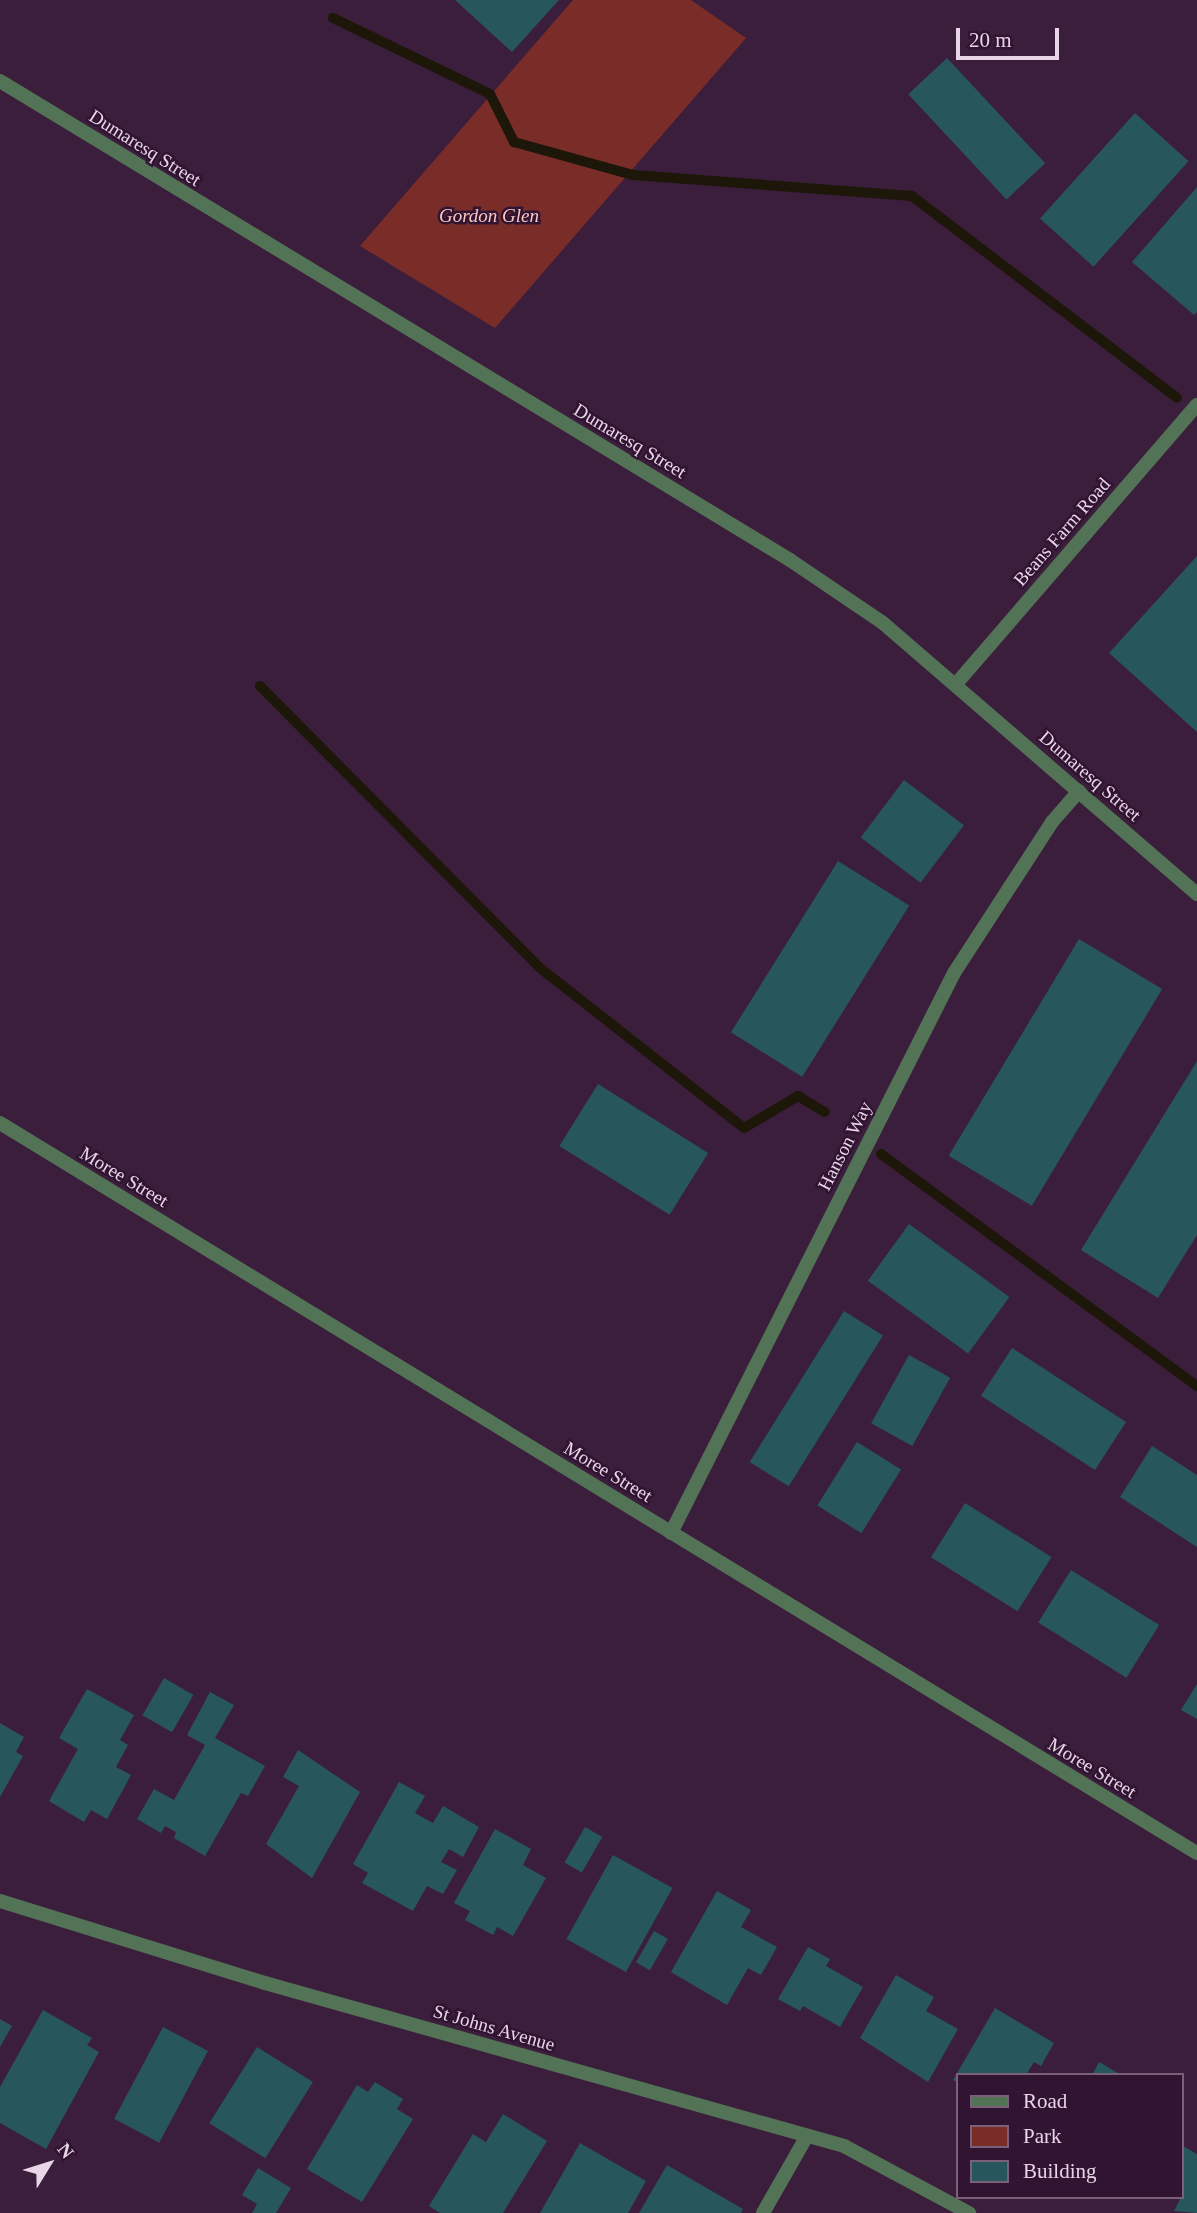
<!DOCTYPE html>
<html>
<head>
<meta charset="utf-8">
<style>
	body { margin:0 }
	#map { position:relative; width:1197px; height:2213px; overflow:hidden; background:#3b1e3b; font-family:Georgia,serif }
	div>[style] { position:absolute }
	[style*='--x'] { left:calc(var(--x)*1px); top:calc(var(--y)*1px); width:calc(var(--w)*1px); rotate:calc(var(--a)*1deg) }
	.green>* { inset:0; background:#7a2d28 }
	.stream>* { height:10px; margin:-5px; padding:0 5px; transform-origin:5px; border-radius:5px; background:#1d1709 }
	.building>* { inset:0; background:#27575d; transform-origin:0 0 }
	.street>* { height:14px; margin:-7px; padding:0 7px; transform-origin:7px; border-radius:7px; background:#537356 }
	span { translate:-50% -50%; white-space:nowrap; text-align:center; line-height:1.15; -webkit-text-stroke:5px #301431; paint-order:stroke }
	.street-label { font-size:19px; color:#e9d5e8 }
	.park-label { font-size:19px; color:#fdc6bf; font-style:italic }
	.legend { position:absolute; left:956px; top:2073px; width:228px; height:126px; box-sizing:border-box; background:#301431; border:2px solid #7a617a; margin:0; padding:9px 12px; list-style:none; font-size:21px; color:#e9d5e8 }
	.legend li { display:flex; align-items:center; gap:14px; height:35px }
	.legend b { width:35px; border:2px solid #7a617a }
	.north { position:absolute; left:14px; top:2129px; width:70px; height:70px; -webkit-text-stroke:5px #301431; paint-order:stroke; rotate:52deg; font-size:19px; font-weight:700; line-height:28px; text-align:center; color:#e9d5e8 }
	.north::after { content:''; display:block; margin:auto; width:24px; height:32px; background:#e9d5e8; clip-path:polygon(50% 0,100% 100%,50% 72%,0 100%) }
	.scale { position:absolute; left:956px; top:28px; width:103px; height:32px; box-sizing:border-box; border:4px solid #e9d5e8; border-top:0; padding-left:9px; font-size:21px; line-height:24px; white-space:nowrap; color:#e9d5e8; -webkit-text-stroke:5px #301431; paint-order:stroke }
</style>
</head>
<body>
<div id="map">
	<div class="green">
		<i style="clip-path:polygon(573px 0,691px 0,746px 38px,495px 328px,360px 246px)"></i>
	</div>
	<div class="stream">
		<i style="--x:333;--y:18;--w:174;--a:25.8"></i>
		<i style="--x:490;--y:94;--w:54;--a:63.4"></i>
		<i style="--x:514;--y:142;--w:123;--a:15.5"></i>
		<i style="--x:633;--y:175;--w:280;--a:4.3"></i>
		<i style="--x:912;--y:196;--w:333;--a:37.3"></i>
		<i style="--x:260;--y:686;--w:397;--a:45.2"></i>
		<i style="--x:540;--y:968;--w:259;--a:38.1"></i>
		<i style="--x:744;--y:1128;--w:63;--a:-30.7"></i>
		<i style="--x:798;--y:1096;--w:31;--a:31"></i>
		<i style="--x:881;--y:1154;--w:392;--a:36.3"></i>
	</div>
	<div class="building">
		<i style="clip-path:polygon(455px 0,559px 0,512px 52px)"></i>
		<i style="left:947px;top:58px;width:144px;height:53px;rotate:47deg"></i>
		<i style="left:1135px;top:113px;width:72px;height:142px;rotate:42deg"></i>
		<i style="clip-path:polygon(1197px 187px,1197px 312px,1194px 315px,1132px 262px)"></i>
		<i style="clip-path:polygon(1197px 556px,1197px 732px,1109px 653px)"></i>
		<i style="left:904px;top:780px;width:75px;height:72px;rotate:37deg"></i>
		<i style="left:838px;top:861px;width:84px;height:202px;rotate:32deg"></i>
		<i style="left:1079px;top:939px;width:97px;height:253px;rotate:31deg"></i>
		<i style="clip-path:polygon(1197px 1061px,1197px 1235px,1158px 1298px,1081px 1250px)"></i>
		<i style="left:598px;top:1084px;width:130px;height:73px;rotate:32deg"></i>
		<i style="left:909px;top:1224px;width:124px;height:70px;rotate:36deg"></i>
		<i style="left:844px;top:1311px;width:46px;height:178px;rotate:32deg"></i>
		<i style="left:1012px;top:1348px;width:136px;height:57px;rotate:33deg"></i>
		<i style="left:909px;top:1355px;width:47px;height:78px;rotate:29deg"></i>
		<i style="left:857px;top:1442px;width:52px;height:75px;rotate:32deg"></i>
		<i style="clip-path:polygon(1152px 1446px,1197px 1475px,1197px 1547px,1120px 1497px)"></i>
		<i style="left:965px;top:1503px;width:102px;height:64px;rotate:32deg"></i>
		<i style="left:1071px;top:1570px;width:104px;height:62px;rotate:32deg"></i>
		<i style="left:164px;top:1678px;width:34px;height:43px;rotate:30deg"></i>
		<i style="clip-path:polygon(1197px 1684px,1197px 1719px,1181px 1710px)"></i>
		<i style="clip-path:polygon(87px 1689px,134px 1715px,120px 1740px,128px 1745px,116px 1767px,131px 1775px,107px 1819px,91px 1810px,84px 1822px,49px 1801px,78px 1749px,59px 1738px)"></i>
		<i style="clip-path:polygon(210px 1692px,234px 1705px,215px 1738px,265px 1766px,248px 1796px,241px 1793px,205px 1856px,174px 1838px,176px 1832px,165px 1826px,161px 1833px,137px 1819px,154px 1789px,174px 1800px,205px 1745px,187px 1735px)"></i>
		<i style="clip-path:polygon(0 1723px,24px 1737px,16px 1752px,23px 1756px,0 1797px)"></i>
		<i style="clip-path:polygon(298px 1750px,360px 1792px,312px 1878px,266px 1844px,299px 1786px,283px 1777px)"></i>
		<i style="clip-path:polygon(399px 1782px,425px 1796px,415px 1813px,433px 1823px,443px 1806px,479px 1827px,463px 1857px,449px 1849px,441px 1862px,457px 1870px,443px 1894px,427px 1886px,413px 1911px,362px 1883px,368px 1873px,353px 1864px)"></i>
		<i style="left:585px;top:1827px;width:20px;height:41px;rotate:30deg"></i>
		<i style="clip-path:polygon(495px 1829px,531px 1849px,523px 1865px,546px 1878px,513px 1936px,497px 1927px,493px 1935px,465px 1920px,470px 1911px,454px 1903px)"></i>
		<i style="left:613px;top:1855px;width:68px;height:96px;rotate:29deg"></i>
		<i style="clip-path:polygon(717px 1891px,751px 1910px,741px 1927px,777px 1947px,761px 1975px,748px 1968px,727px 2005px,671px 1972px)"></i>
		<i style="left:654px;top:1931px;width:16px;height:36px;rotate:30deg"></i>
		<i style="clip-path:polygon(808px 1947px,830px 1959px,826px 1966px,863px 1987px,840px 2027px,803px 2006px,800px 2011px,778px 1999px)"></i>
		<i style="clip-path:polygon(896px 1975px,934px 1997px,926px 2011px,958px 2029px,928px 2082px,860px 2038px)"></i>
		<i style="clip-path:polygon(995px 2008px,1054px 2043px,1041px 2066px,1034px 2062px,1026px 2075px,957px 2075px,957px 2082px,953px 2080px)"></i>
		<i style="clip-path:polygon(43px 2010px,92px 2038px,87px 2045px,99px 2052px,46px 2149px,0 2123px,0 2087px)"></i>
		<i style="clip-path:polygon(0 2019px,12px 2026px,0 2047px)"></i>
		<i style="left:163px;top:2027px;width:51px;height:104px;rotate:28deg"></i>
		<i style="left:257px;top:2047px;width:66px;height:90px;rotate:32deg"></i>
		<i style="clip-path:polygon(1099px 2062px,1121px 2075px,1092px 2075px)"></i>
		<i style="clip-path:polygon(375px 2082px,403px 2099px,397px 2109px,413px 2119px,362px 2202px,307px 2169px,357px 2085px,368px 2092px)"></i>
		<i style="clip-path:polygon(503px 2114px,547px 2141px,503px 2213px,440px 2213px,429px 2206px,473px 2134px,486px 2142px)"></i>
		<i style="clip-path:polygon(580px 2143px,646px 2181px,628px 2213px,540px 2213px)"></i>
		<i style="clip-path:polygon(1181px 2145px,1197px 2154px,1197px 2213px,1174px 2211px,1181px 2197px)"></i>
		<i style="clip-path:polygon(667px 2165px,743px 2209px,741px 2213px,639px 2213px)"></i>
		<i style="clip-path:polygon(258px 2168px,291px 2188px,276px 2213px,252px 2213px,257px 2204px,242px 2195px)"></i>
	</div>
	<div class="street">
		<i style="--x:0;--y:81;--w:924;--a:31.23"></i>
		<i style="--x:790;--y:560;--w:112;--a:34.1"></i>
		<i style="--x:883;--y:623;--w:415;--a:40.8"></i>
		<i style="--x:956;--y:684;--w:369;--a:-49.2"></i>
		<i style="--x:0;--y:1123;--w:1402;--a:31.38"></i>
		<i style="--x:671;--y:1533;--w:627;--a:-63.19"></i>
		<i style="--x:954;--y:973;--w:180;--a:-57"></i>
		<i style="--x:1052;--y:822;--w:41;--a:-48.9"></i>
		<i style="--x:0;--y:1901;--w:277;--a:17.2"></i>
		<i style="--x:265;--y:1983;--w:602;--a:15.72"></i>
		<i style="--x:844;--y:2146;--w:142;--a:28.2"></i>
		<i style="--x:763;--y:2213;--w:89;--a:-60.3"></i>
	</div>
	<div class="street-label">
		<span style="left:145px;top:148px;rotate:32deg">Dumaresq Street</span>
		<span style="left:630px;top:441px;rotate:31deg">Dumaresq Street</span>
		<span style="left:1062px;top:532px;rotate:-49deg">Beans Farm Road</span>
		<span style="left:1090px;top:776px;rotate:41deg">Dumaresq Street</span>
		<span style="left:845px;top:1146px;rotate:-63deg">Hanson Way</span>
		<span style="left:124px;top:1177px;rotate:31deg">Moree Street</span>
		<span style="left:608px;top:1472px;rotate:31deg">Moree Street</span>
		<span style="left:1092px;top:1768px;rotate:31deg">Moree Street</span>
		<span style="left:494px;top:2028px;rotate:16deg">St Johns Avenue</span>
	</div>
	<div class="park-label">
		<span style="left:489px;top:216px">Gordon Glen</span>
	</div>
	<ul class="legend">
	<li><b style="height:9px;background:#537356"></b>Road</li>
	<li><b style="height:19px;background:#7a2d28"></b>Park</li>
	<li><b style="height:19px;background:#27575d"></b>Building</li>
	</ul>
	<div class="north">N</div>
	<div class="scale">20 m</div>
</div>
</body>
</html>
